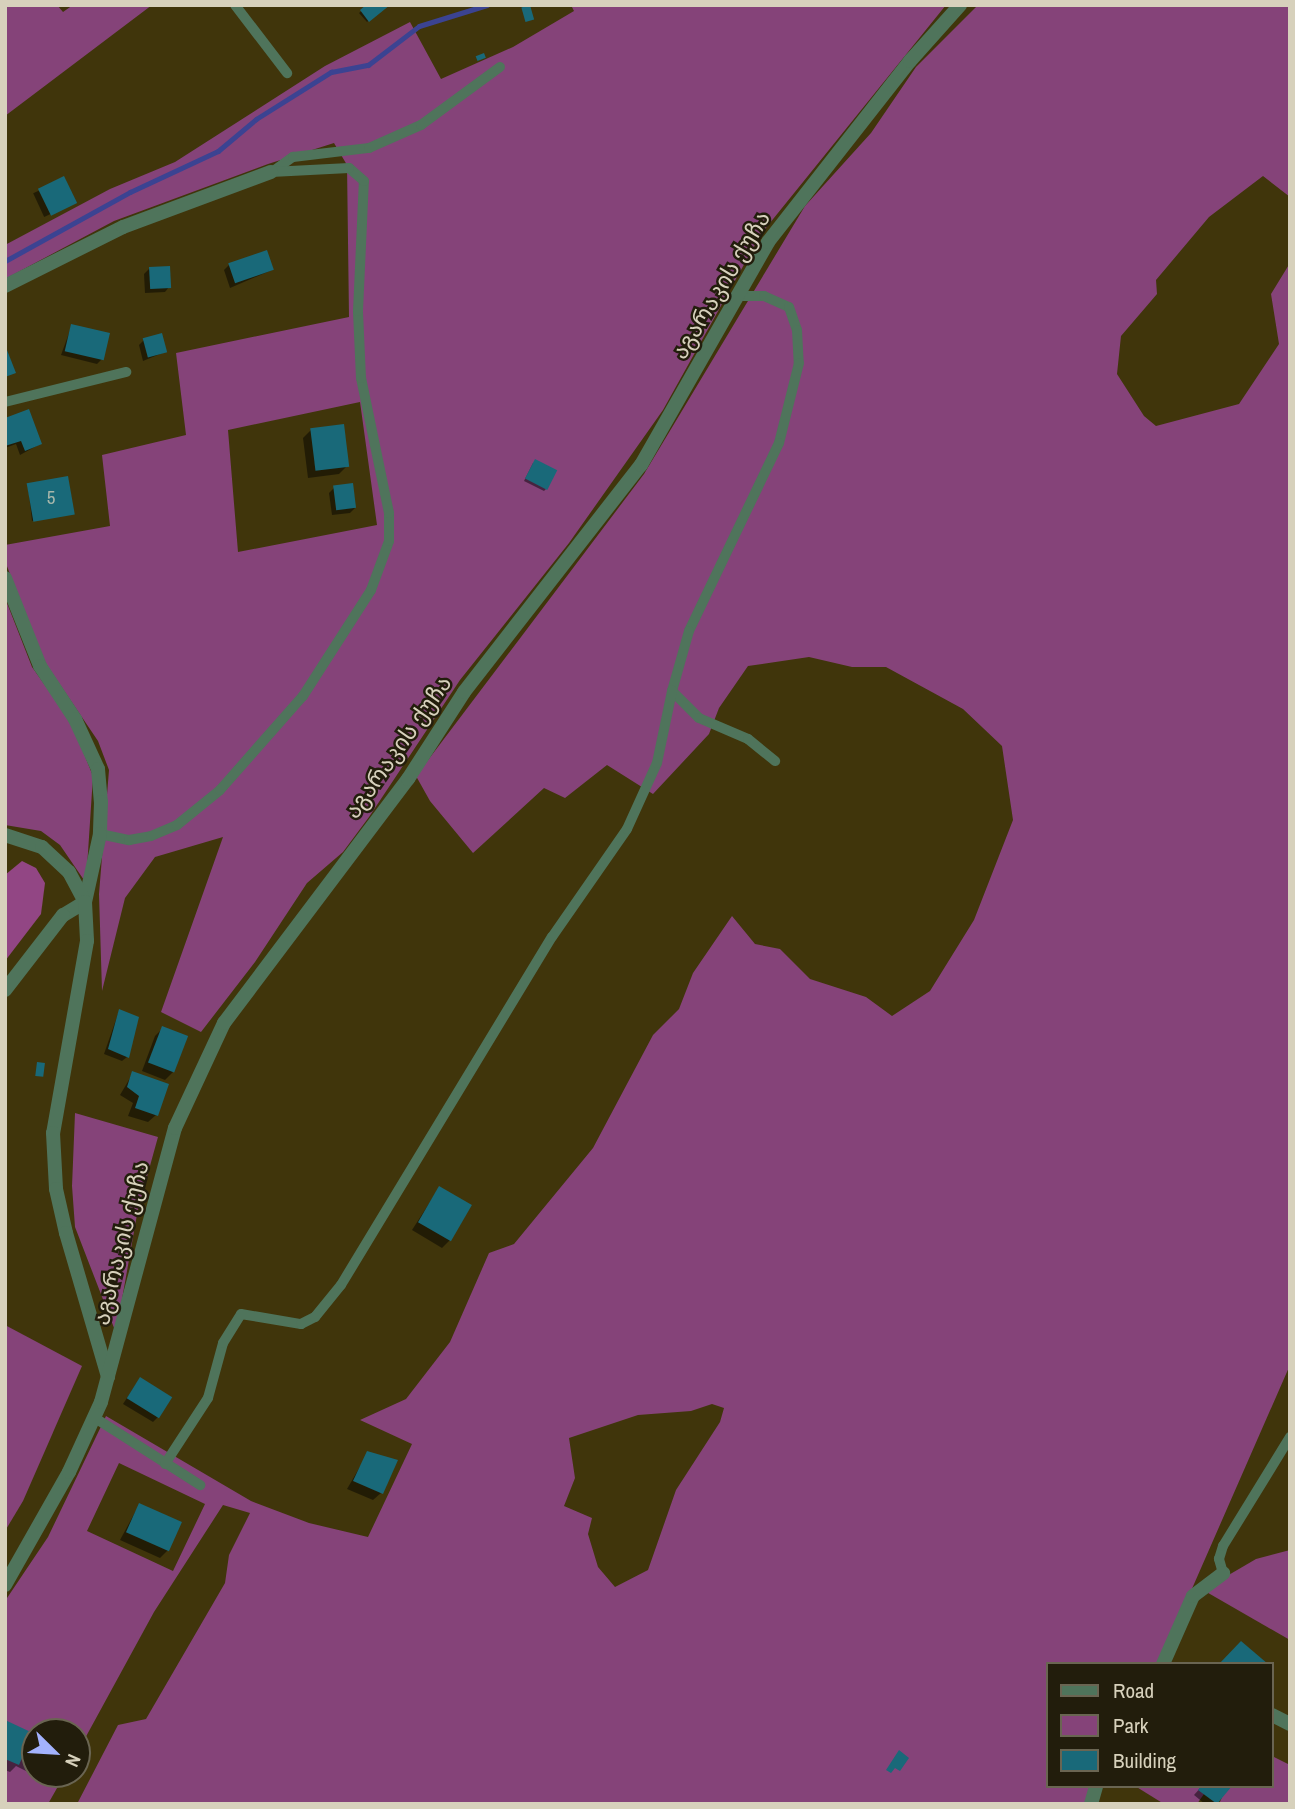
<!DOCTYPE html>
<html>
<head>
<meta charset="utf-8">
<style>
	body { margin:0 }
	#map { position:relative; width:1295px; height:1809px; overflow:hidden; background:#40350b; font-family:"Archivo Narrow","Noto Sans Georgian",sans-serif }
	div>[style] { position:absolute }
	[style*='--x'] { left:calc(var(--x)*1px); top:calc(var(--y)*1px); width:calc(var(--w)*1px); rotate:calc(var(--a)*1deg) }
	.green>* { inset:0; background:#854379 }
	.forest>* { inset:0; background:#924684 }
	.shadow>* { inset:0; background:#0007; transform-origin:0 0 }
	.stream>* { height:5px; margin:-2.5px; padding:0 2.5px; transform-origin:2.5px; border-radius:2.5px; background:#3b4392 }
	.building>* { inset:0; background:#196979; transform-origin:0 0 }
	.lane>* { height:10px; margin:-5px; padding:0 5px; transform-origin:5px; border-radius:5px; background:#4f745b }
	.street>* { height:14px; margin:-7px; padding:0 7px; transform-origin:7px; border-radius:7px; background:#4f745b }
	span { translate:-50% -50%; white-space:nowrap; text-align:center; line-height:1.15; -webkit-text-stroke:5px #221d0c; paint-order:stroke }
	.number-label { font-size:19px; color:#a8b7ab }
	.number-label span { -webkit-text-stroke-width:0 }
	.street-label { font-size:23px; color:#d7d1bc }
	.frame { position:absolute; inset:0; border:7px solid #d7d1bc; pointer-events:none }
	.legend { position:absolute; left:1046px; top:1662px; width:228px; height:126px; box-sizing:border-box; background:#221d0c; border:2px solid #6a6552; margin:0; padding:9px 12px; list-style:none; font-size:21px; color:#d7d1bc }
	.legend li { display:flex; align-items:center; gap:14px; height:35px }
	.legend b { width:35px; border:2px solid #6a6552 }
	.north { position:absolute; left:21px; top:1718px; width:70px; height:70px; box-sizing:border-box; background:#221d0c; border:2px solid #6a6552; border-radius:50%; rotate:114deg; font-size:19px; font-weight:700; line-height:28px; text-align:center; color:#d7d1bc }
	.north::after { content:''; display:block; margin:auto; width:24px; height:32px; background:#a3b2fd; clip-path:polygon(50% 0,100% 100%,50% 72%,0 100%) }
</style>
</head>
<body>
<div id="map">
	<div class="green">
		<i style="clip-path:polygon(5px 5px,57px 5px,63px 12px,73px 5px,152px 5px,5px 116px)"></i>
		<i style="clip-path:polygon(evenodd,571px 5px,946px 5px,761px 234px,663px 410px,569px 543px,460px 680px,369px 817px,343px 852px,307px 883px,255px 962px,201px 1032px,161px 1012px,223px 837px,155px 857px,125px 898px,102px 991px,99px 894px,109px 770px,98px 741px,42px 658px,5px 561px,5px 545px,110px 526px,102px 455px,186px 435px,176px 353px,349px 317px,347px 165px,334px 143px,268px 164px,114px 221px,5px 279px,5px 245px,110px 189px,175px 162px,325px 66px,410px 22px,441px 79px,513px 47px,574px 11px,571px 5px,360px 402px,377px 525px,238px 552px,228px 430px,360px 402px)"></i>
		<i style="clip-path:polygon(evenodd,978px 5px,1290px 5px,1290px 197px,1263px 176px,1209px 217px,1156px 280px,1157px 294px,1121px 336px,1117px 374px,1144px 416px,1156px 426px,1239px 404px,1279px 344px,1271px 294px,1290px 263px,1290px 1365px,1159px 1664px,1048px 1664px,1048px 1786px,1093px 1786px,1088px 1804px,77px 1804px,118px 1725px,146px 1719px,225px 1583px,229px 1555px,250px 1513px,223px 1505px,154px 1612px,77px 1753px,77px 1732px,35px 1732px,35px 1774px,65px 1774px,48px 1804px,5px 1804px,5px 1601px,48px 1537px,106px 1416px,251px 1501px,309px 1523px,368px 1537px,412px 1444px,360px 1420px,406px 1399px,450px 1342px,489px 1253px,514px 1244px,593px 1148px,653px 1035px,679px 1009px,693px 973px,732px 916px,755px 944px,780px 949px,810px 979px,866px 997px,892px 1016px,930px 991px,974px 920px,1013px 820px,1002px 746px,963px 709px,886px 667px,852px 667px,809px 657px,748px 666px,719px 708px,709px 734px,653px 794px,607px 765px,565px 798px,544px 788px,473px 853px,430px 801px,416px 776px,644px 474px,805px 206px,871px 133px,916px 67px,978px 5px,712px 1404px,724px 1408px,720px 1422px,676px 1490px,648px 1570px,615px 1587px,598px 1567px,588px 1534px,592px 1518px,564px 1506px,575px 1478px,569px 1438px,638px 1415px,691px 1411px,712px 1404px,978px 5px,119px 1463px,205px 1504px,173px 1571px,87px 1531px,119px 1463px)"></i>
		<i style="clip-path:polygon(5px 598px,32px 667px,71px 722px,93px 776px,86px 883px,60px 845px,41px 831px,5px 825px)"></i>
		<i style="clip-path:polygon(75px 1113px,158px 1137px,138px 1209px,116px 1333px,75px 1227px,72px 1186px)"></i>
		<i style="clip-path:polygon(5px 1325px,82px 1366px,23px 1501px,5px 1531px)"></i>
		<i style="clip-path:polygon(1290px 1550px,1290px 1640px,1203px 1590px,1256px 1559px)"></i>
		<i style="clip-path:polygon(1272px 1756px,1290px 1765px,1290px 1804px,1219px 1804px,1227px 1786px,1272px 1786px)"></i>
		<i style="clip-path:polygon(1135px 1786px,1197px 1786px,1206px 1791px,1197px 1804px,1164px 1804px)"></i>
	</div>
	<div class="forest">
		<i style="clip-path:polygon(22px 861px,36px 868px,45px 883px,41px 914px,5px 961px,5px 875px)"></i>
	</div>
	<div class="shadow">
		<i style="clip-path:polygon(369px 5px,387px 5px,367px 22px,359px 13px)"></i>
		<i style="left:64px;top:179px;width:26px;height:34px;rotate:65deg"></i>
		<i style="clip-path:polygon(229px 265px,272px 270px,230px 288px,224px 270px)"></i>
		<i style="clip-path:polygon(149px 269px,169px 287px,165px 292px,145px 293px,144px 274px)"></i>
		<i style="clip-path:polygon(72px 325px,102px 359px,97px 364px,61px 355px)"></i>
		<i style="clip-path:polygon(144px 340px,165px 352px,143px 361px,139px 345px)"></i>
		<i style="clip-path:polygon(5px 420px,40px 444px,20px 455px,16px 444px,5px 448px)"></i>
		<i style="clip-path:polygon(311px 430px,347px 466px,339px 474px,308px 478px,303px 438px)"></i>
		<i style="clip-path:polygon(533px 463px,546px 489px,544px 491px,524px 481px)"></i>
		<i style="clip-path:polygon(28px 485px,73px 513px,32px 521px)"></i>
		<i style="clip-path:polygon(334px 488px,355px 508px,350px 513px,332px 515px,329px 493px)"></i>
		<i style="clip-path:polygon(119px 1011px,127px 1057px,122px 1061px,104px 1054px)"></i>
		<i style="clip-path:polygon(163px 1028px,173px 1072px,165px 1080px,142px 1071px,155px 1036px)"></i>
		<i style="clip-path:polygon(133px 1073px,156px 1115px,148px 1122px,128px 1116px,133px 1103px,120px 1095px)"></i>
		<i style="clip-path:polygon(439px 1188px,450px 1240px,442px 1248px,412px 1230px)"></i>
		<i style="clip-path:polygon(136px 1384px,158px 1417px,153px 1422px,123px 1404px)"></i>
		<i style="clip-path:polygon(368px 1453px,381px 1493px,373px 1500px,347px 1489px)"></i>
		<i style="clip-path:polygon(139px 1505px,168px 1550px,160px 1558px,120px 1540px)"></i>
		<i style="clip-path:polygon(5px 1722px,35px 1736px,32px 1774px,16px 1766px,10px 1772px,5px 1770px)"></i>
		<i style="clip-path:polygon(1202px 1786px,1230px 1786px,1214px 1804px,1205px 1804px,1194px 1795px)"></i>
	</div>
	<div class="stream">
		<i style="--x:5;--y:261;--w:143;--a:-28.9"></i>
		<i style="--x:130;--y:192;--w:97;--a:-25"></i>
		<i style="--x:218;--y:151;--w:50;--a:-40.1"></i>
		<i style="--x:256;--y:119;--w:89;--a:-32.1"></i>
		<i style="--x:331;--y:72;--w:38;--a:-11"></i>
		<i style="--x:368;--y:65;--w:64;--a:-37.4"></i>
		<i style="--x:419;--y:26;--w:71;--a:-17.2"></i>
	</div>
	<div class="building">
		<i style="clip-path:polygon(366px 5px,390px 5px,369px 22px,360px 10px)"></i>
		<i style="left:530px;top:5px;width:15px;height:9px;rotate:74deg"></i>
		<i style="left:484px;top:53px;width:5px;height:9px;rotate:68deg"></i>
		<i style="left:64px;top:176px;width:30px;height:29px;rotate:64deg"></i>
		<i style="left:267px;top:250px;width:21px;height:41px;rotate:71deg"></i>
		<i style="left:170px;top:266px;width:22px;height:21px;rotate:87deg"></i>
		<i style="left:71px;top:324px;width:40px;height:28px;rotate:13deg"></i>
		<i style="left:162px;top:333px;width:20px;height:20px;rotate:75deg"></i>
		<i style="clip-path:polygon(5px 345px,16px 373px,5px 377px)"></i>
		<i style="clip-path:polygon(29px 409px,42px 444px,25px 451px,21px 441px,5px 446px,5px 418px)"></i>
		<i style="left:344px;top:424px;width:43px;height:34px;rotate:83deg"></i>
		<i style="left:535px;top:459px;width:25px;height:22px;rotate:27deg"></i>
		<i style="left:68px;top:476px;width:39px;height:42px;rotate:80deg"></i>
		<i style="left:353px;top:483px;width:25px;height:20px;rotate:83deg"></i>
		<i style="clip-path:polygon(119px 1009px,139px 1017px,129px 1058px,108px 1049px)"></i>
		<i style="left:162px;top:1026px;width:28px;height:39px;rotate:21deg"></i>
		<i style="left:37px;top:1062px;width:8px;height:14px;rotate:7deg"></i>
		<i style="clip-path:polygon(132px 1071px,169px 1084px,158px 1116px,135px 1108px,139px 1096px,127px 1087px)"></i>
		<i style="left:439px;top:1186px;width:38px;height:42px;rotate:30deg"></i>
		<i style="left:140px;top:1377px;width:38px;height:25px;rotate:32deg"></i>
		<i style="clip-path:polygon(367px 1451px,398px 1460px,383px 1494px,353px 1481px)"></i>
		<i style="left:139px;top:1503px;width:47px;height:32px;rotate:24deg"></i>
		<i style="clip-path:polygon(1241px 1641px,1268px 1664px,1219px 1664px)"></i>
		<i style="clip-path:polygon(5px 1720px,35px 1734px,35px 1764px,22px 1758px,19px 1765px,5px 1759px)"></i>
		<i style="clip-path:polygon(899px 1750px,909px 1758px,900px 1771px,895px 1768px,891px 1773px,886px 1770px)"></i>
		<i style="clip-path:polygon(1201px 1786px,1232px 1786px,1217px 1804px,1198px 1790px)"></i>
	</div>
	<div class="lane">
		<i style="--x:235;--y:5;--w:86;--a:52.6"></i>
		<i style="--x:272;--y:172;--w:26;--a:-36"></i>
		<i style="--x:293;--y:157;--w:77;--a:-6.8"></i>
		<i style="--x:369;--y:148;--w:57;--a:-23.9"></i>
		<i style="--x:421;--y:125;--w:98;--a:-36.3"></i>
		<i style="--x:737;--y:296;--w:27;--a:0"></i>
		<i style="--x:764;--y:296;--w:27;--a:24"></i>
		<i style="--x:789;--y:307;--w:24;--a:71"></i>
		<i style="--x:797;--y:330;--w:33;--a:87"></i>
		<i style="--x:799;--y:363;--w:82;--a:104"></i>
		<i style="--x:779;--y:443;--w:208;--a:115.6"></i>
		<i style="--x:689;--y:631;--w:62;--a:105.8"></i>
		<i style="--x:672;--y:691;--w:38;--a:45"></i>
		<i style="--x:699;--y:718;--w:53;--a:23.2"></i>
		<i style="--x:748;--y:739;--w:35;--a:39"></i>
		<i style="--x:5;--y:402;--w:125;--a:-13.9"></i>
		<i style="--x:100;--y:834;--w:30;--a:12"></i>
		<i style="--x:129;--y:840;--w:22;--a:-10"></i>
		<i style="--x:151;--y:836;--w:28;--a:-23"></i>
		<i style="--x:177;--y:825;--w:55;--a:-39.1"></i>
		<i style="--x:220;--y:790;--w:125;--a:-48.6"></i>
		<i style="--x:303;--y:696;--w:126;--a:-57.3"></i>
		<i style="--x:371;--y:590;--w:52;--a:-69.8"></i>
		<i style="--x:389;--y:541;--w:28;--a:-90"></i>
		<i style="--x:389;--y:513;--w:138;--a:-101.7"></i>
		<i style="--x:361;--y:378;--w:67;--a:-92.6"></i>
		<i style="--x:358;--y:311;--w:130;--a:-87.4"></i>
		<i style="--x:364;--y:181;--w:20;--a:-139"></i>
		<i style="--x:349;--y:168;--w:78;--a:177.1"></i>
		<i style="--x:95;--y:1418;--w:125;--a:32.5"></i>
		<i style="--x:165;--y:1464;--w:79;--a:-56.9"></i>
		<i style="--x:208;--y:1398;--w:57;--a:-74.7"></i>
		<i style="--x:223;--y:1343;--w:34;--a:-58"></i>
		<i style="--x:241;--y:1314;--w:61;--a:9.5"></i>
		<i style="--x:301;--y:1324;--w:16;--a:-27"></i>
		<i style="--x:315;--y:1317;--w:41;--a:-50.9"></i>
		<i style="--x:341;--y:1285;--w:407;--a:-58.8"></i>
		<i style="--x:552;--y:937;--w:131;--a:-55.2"></i>
		<i style="--x:627;--y:829;--w:72;--a:-65.6"></i>
		<i style="--x:657;--y:763;--w:74;--a:-78.2"></i>
		<i style="--x:1223;--y:1573;--w:15;--a:-106"></i>
		<i style="--x:1219;--y:1559;--w:14;--a:-73"></i>
		<i style="--x:1223;--y:1546;--w:128;--a:-58.4"></i>
	</div>
	<div class="street">
		<i style="--x:5;--y:286;--w:132;--a:-26.6"></i>
		<i style="--x:123;--y:227;--w:158;--a:-20.4"></i>
		<i style="--x:5;--y:578;--w:95;--a:68.3"></i>
		<i style="--x:40;--y:666;--w:64;--a:56.6"></i>
		<i style="--x:75;--y:719;--w:55;--a:65.3"></i>
		<i style="--x:98;--y:769;--w:33;--a:85"></i>
		<i style="--x:101;--y:802;--w:32;--a:92"></i>
		<i style="--x:100;--y:834;--w:70;--a:102.4"></i>
		<i style="--x:85;--y:902;--w:26;--a:149"></i>
		<i style="--x:63;--y:915;--w:95;--a:127.7"></i>
		<i style="--x:5;--y:835;--w:39;--a:18"></i>
		<i style="--x:42;--y:847;--w:37;--a:43"></i>
		<i style="--x:69;--y:872;--w:34;--a:62"></i>
		<i style="--x:85;--y:902;--w:39;--a:87"></i>
		<i style="--x:87;--y:941;--w:195;--a:100"></i>
		<i style="--x:53;--y:1133;--w:56;--a:86.9"></i>
		<i style="--x:56;--y:1189;--w:45;--a:77.2"></i>
		<i style="--x:66;--y:1233;--w:150;--a:73.7"></i>
		<i style="--x:5;--y:1585;--w:130;--a:-60.5"></i>
		<i style="--x:69;--y:1472;--w:77;--a:-65.4"></i>
		<i style="--x:101;--y:1402;--w:284;--a:-74.9"></i>
		<i style="--x:175;--y:1128;--w:116;--a:-65"></i>
		<i style="--x:224;--y:1023;--w:306;--a:-53"></i>
		<i style="--x:408;--y:779;--w:103;--a:-57.2"></i>
		<i style="--x:464;--y:692;--w:288;--a:-52.1"></i>
		<i style="--x:641;--y:465;--w:257;--a:-60.3"></i>
		<i style="--x:768;--y:242;--w:230;--a:-51.9"></i>
		<i style="--x:910;--y:61;--w:75;--a:-48.2"></i>
		<i style="--x:1163;--y:1664;--w:74;--a:-66.2"></i>
		<i style="--x:1193;--y:1596;--w:38;--a:-37"></i>
		<i style="--x:1272;--y:1715;--w:20;--a:27"></i>
		<i style="--x:1091;--y:1804;--w:19;--a:-74"></i>
	</div>
	<div class="number-label">
		<span style="left:51px;top:498px">5</span>
	</div>
	<div class="street-label">
		<span style="left:721px;top:285px;rotate:-59deg">აგარაკის ქუჩა</span>
		<span style="left:398px;top:747px;rotate:-55deg">აგარაკის ქუჩა</span>
		<span style="left:121px;top:1243px;rotate:-76deg">აგარაკის ქუჩა</span>
	</div>
	<div class="frame"></div>
	<ul class="legend">
	<li><b style="height:9px;background:#4f745b"></b>Road</li>
	<li><b style="height:19px;background:#854379"></b>Park</li>
	<li><b style="height:19px;background:#196979"></b>Building</li>
	</ul>
	<div class="north">N</div>
</div>
</body>
</html>
